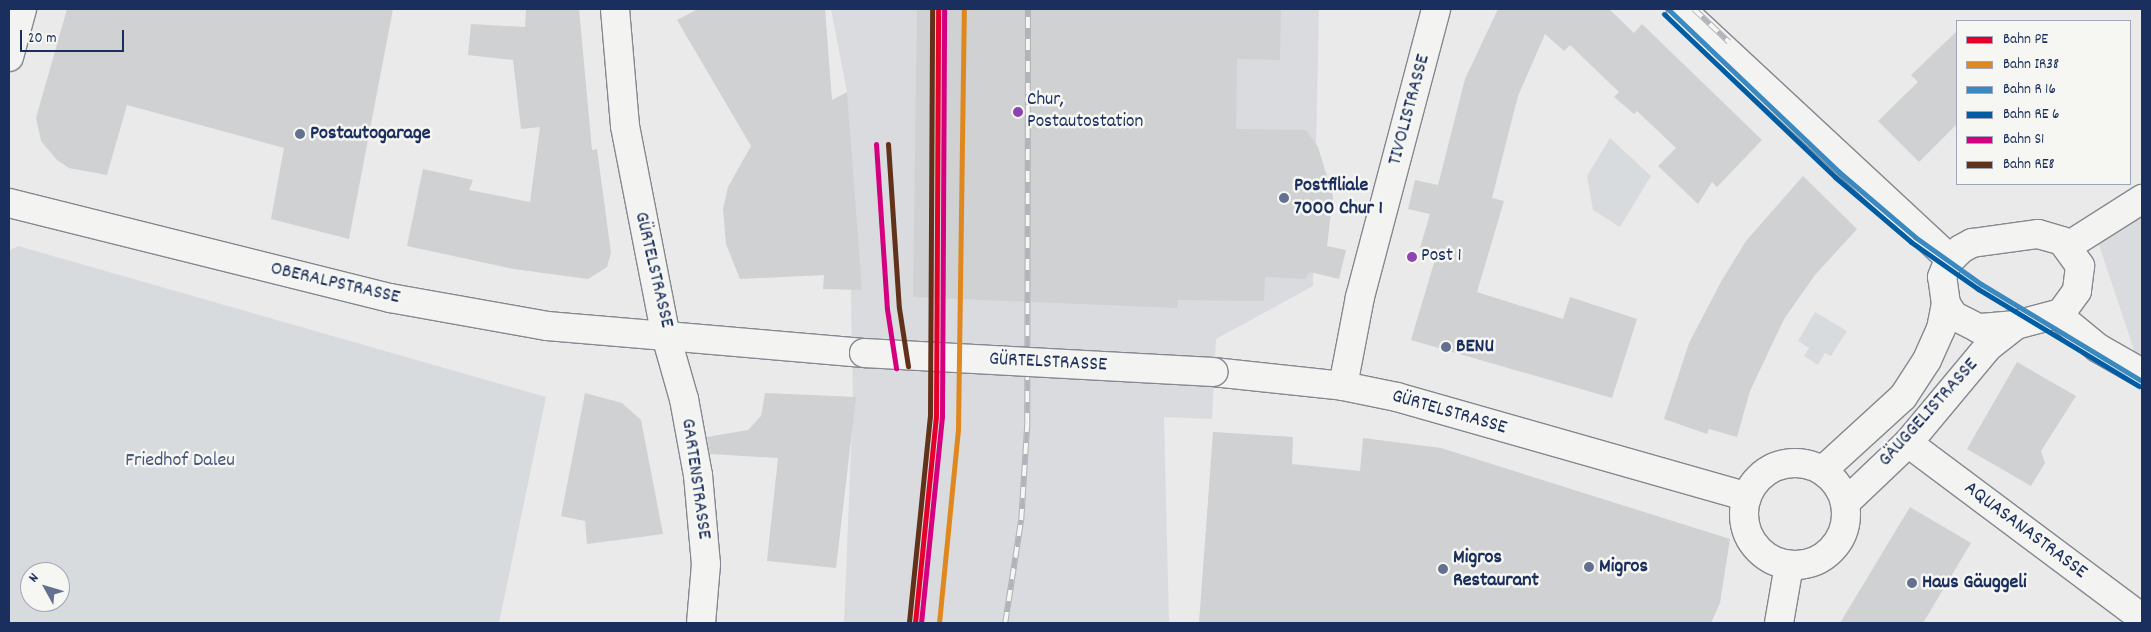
<!DOCTYPE html>
<html>
<head>
<meta charset="utf-8">
<style>
	body { margin:0 }
	#map { position:relative; width:2151px; height:632px; overflow:hidden; background:#e9eae9; font-family:Dekko,sans-serif }
	div>[style] { position:absolute }
	[style*='--x'] { left:calc(var(--x)*1px); top:calc(var(--y)*1px); width:calc(var(--w)*1px); rotate:calc(var(--a)*1deg) }
	.built>* { inset:0; background:#d9dbde }
	.green>* { inset:0; background:#d8dbde }
	.building>* { inset:0; background:#d0d1d3 }
	.roads { filter:drop-shadow(1px 0 #848890) drop-shadow(-1px 0 #848890) drop-shadow(0 1px #848890) drop-shadow(0 -1px #848890) }
	.street>* { height:28px; margin:-14px; padding:0 14px; transform-origin:14px; border-radius:14px; background:#f3f3f2 }
	.secondary>* { height:28px; margin:-14px; padding:0 14px; transform-origin:14px; border-radius:14px; background:#f3f3f2 }
	.secondary>.ring { margin:-14px; padding:0; box-sizing:content-box; background:none; border:28px solid #f3f3f2; border-radius:50% }
	.rail>* { height:5.5px; margin-top:-2.75px; transform-origin:0; background:repeating-linear-gradient(90deg,#f6f6f2 0 11px,#b0b3b8 0 22px); box-sizing:border-box; border-block:1px solid #b0b3b8 }
	.bridges { filter:drop-shadow(1px 0 #848890) drop-shadow(-1px 0 #848890) drop-shadow(0 1px #848890) drop-shadow(0 -1px #848890) }
	.secondary-bridge>* { height:28px; margin:-14px; padding:0 14px; transform-origin:14px; border-radius:14px; background:#f3f3f2 }
	.rail-1>* { height:5px; margin:-2.5px; padding:0 2.5px; transform-origin:2.5px; border-radius:2.5px; background:#e4002b }
	.rail-2>* { height:5px; margin:-2.5px; padding:0 2.5px; transform-origin:2.5px; border-radius:2.5px; background:#e08820 }
	.rail-3>* { height:5px; margin:-2.5px; padding:0 2.5px; transform-origin:2.5px; border-radius:2.5px; background:#3a89c0 }
	.rail-4>* { height:5px; margin:-2.5px; padding:0 2.5px; transform-origin:2.5px; border-radius:2.5px; background:#005da4 }
	.rail-5>* { height:5px; margin:-2.5px; padding:0 2.5px; transform-origin:2.5px; border-radius:2.5px; background:#d50080 }
	.rail-6>* { height:5px; margin:-2.5px; padding:0 2.5px; transform-origin:2.5px; border-radius:2.5px; background:#61311a }
	.dots>* { width:14px; height:14px; translate:-50% -50%; box-sizing:border-box; border:2px solid #f6f6f2; border-radius:50% }
	span { translate:-50% -50%; white-space:nowrap; text-align:center; line-height:1.15; -webkit-text-stroke:5px #f6f6f2; paint-order:stroke }
	.bus-label { font-size:19px; color:#1b2f5e }
	.left { translate:0 -50%; text-align:left }
	.street-label { font-size:20px; color:#1b2f5e }
	.poi-label { font-size:20px; color:#1b2f5e; font-weight:700 }
	.park-label { font-size:20px; color:#47577c }
	.frame { position:absolute; inset:0; border:10px solid #1b2f5e; pointer-events:none }
	.legend { position:absolute; left:1956px; top:20px; width:175px; height:165px; box-sizing:border-box; background:#f6f6f2; border:1px solid #9ea6b7; margin:0; padding:6px 9px; list-style:none; font-size:15px; color:#1b2f5e }
	.legend li { display:flex; align-items:center; gap:10px; height:25px }
	.legend b { width:25px; border:1px solid #9ea6b7 }
	.north { position:absolute; left:20px; top:562px; width:50px; height:50px; box-sizing:border-box; background:#f6f6f2; border:1px solid #9ea6b7; border-radius:50%; rotate:309deg; font-size:14px; font-weight:700; line-height:20px; text-align:center; color:#1b2f5e }
	.north::after { content:''; display:block; margin:auto; width:18px; height:22px; background:#63708f; clip-path:polygon(50% 0,100% 100%,50% 72%,0 100%) }
	.scale { position:absolute; left:20px; top:30px; width:104px; height:22px; box-sizing:border-box; border:2px solid #1b2f5e; border-top:0; padding-left:6px; font-size:15px; line-height:18px; white-space:nowrap; color:#1b2f5e; -webkit-text-stroke:4px #f6f6f2; paint-order:stroke }
</style>
</head>
<body>
<div id="map">
	<div class="built">
		<i style="clip-path:polygon(831px 9px,1319px 9px,1313px 286px,1216px 339px,1212px 419px,1164px 417px,1169px 623px,844px 623px,853px 401px,847px 92px)"></i>
		<i style="clip-path:polygon(2142px 182px,2142px 374px,2089px 215px)"></i>
	</div>
	<div class="green">
		<i style="clip-path:polygon(1610px 138px,1651px 176px,1620px 227px,1593px 210px,1587px 176px)"></i>
		<i style="clip-path:polygon(evenodd,18px 246px,546px 397px,499px 623px,9px 623px,9px 251px,18px 246px,30px 572px,60px 572px,60px 602px,30px 602px,30px 572px)"></i>
		<i style="clip-path:polygon(1815px 312px,1847px 331px,1831px 356px,1825px 353px,1818px 365px,1804px 356px,1809px 348px,1798px 341px)"></i>
	</div>
	<div class="building">
		<i style="clip-path:polygon(67px 9px,393px 9px,349px 239px,271px 219px,284px 148px,127px 105px,107px 175px,69px 168px,57px 160px,41px 141px,36px 118px)"></i>
		<i style="clip-path:polygon(526px 9px,579px 9px,592px 150px,597px 149px,611px 253px,607px 267px,588px 279px,514px 269px,407px 246px,423px 169px,473px 180px,469px 190px,530px 202px,540px 127px,521px 129px,513px 60px,468px 55px,471px 24px,525px 27px)"></i>
		<i style="clip-path:polygon(698px 9px,825px 9px,832px 100px,847px 92px,862px 290px,823px 289px,824px 275px,740px 279px,726px 244px,723px 209px,728px 187px,751px 146px,677px 20px)"></i>
		<i style="clip-path:polygon(917px 9px,1281px 9px,1280px 60px,1237px 59px,1236px 129px,1306px 130px,1318px 147px,1333px 196px,1327px 246px,1346px 250px,1339px 279px,1310px 272px,1305px 279px,1265px 277px,1264px 301px,1178px 300px,1177px 308px,913px 297px)"></i>
		<i style="clip-path:polygon(1498px 9px,1609px 9px,1634px 33px,1642px 24px,1762px 140px,1717px 187px,1712px 182px,1698px 204px,1658px 166px,1676px 148px,1637px 111px,1634px 114px,1614px 97px,1619px 92px,1570px 45px,1564px 51px,1545px 34px,1518px 96px,1492px 198px,1504px 201px,1477px 292px,1563px 319px,1570px 297px,1637px 319px,1612px 398px,1411px 340px,1437px 253px,1420px 248px,1430px 214px,1408px 209px,1415px 180px,1438px 185px,1465px 79px)"></i>
		<i style="clip-path:polygon(1957px 31px,1957px 124px,1919px 162px,1878px 121px,1918px 82px,1911px 75px)"></i>
		<i style="clip-path:polygon(1803px 176px,1857px 229px,1815px 275px,1784px 319px,1750px 391px,1737px 437px,1709px 429px,1707px 434px,1664px 419px,1689px 343px,1722px 280px,1746px 241px)"></i>
		<i style="clip-path:polygon(2017px 362px,2076px 396px,2041px 451px,2045px 463px,2031px 486px,1967px 449px)"></i>
		<i style="clip-path:polygon(585px 393px,622px 403px,641px 420px,663px 534px,587px 544px,585px 521px,561px 516px)"></i>
		<i style="clip-path:polygon(765px 393px,856px 397px,836px 568px,767px 561px,778px 458px,710px 454px,707px 437px,748px 430px,761px 416px)"></i>
		<i style="clip-path:polygon(1213px 432px,1293px 437px,1292px 464px,1360px 471px,1363px 438px,1441px 448px,1730px 539px,1720px 603px,1711px 623px,1199px 623px)"></i>
		<i style="clip-path:polygon(1910px 507px,1971px 543px,1923px 623px,1840px 623px)"></i>
	</div>
	<div class="roads">
		<div class="street">
			<i style="--x:1681;--y:9;--w:367;--a:42.9"></i>
			<i style="--x:9;--y:57;--w:50;--a:-74.8"></i>
			<i style="--x:9;--y:203;--w:393;--a:14"></i>
			<i style="--x:390;--y:298;--w:159;--a:10.1"></i>
			<i style="--x:547;--y:326;--w:119;--a:4.8"></i>
			<i style="--x:666;--y:336;--w:66;--a:74.1"></i>
			<i style="--x:684;--y:399;--w:77;--a:79.6"></i>
			<i style="--x:698;--y:475;--w:89;--a:84.9"></i>
			<i style="--x:706;--y:564;--w:59;--a:94.8"></i>
			<i style="--x:2058;--y:315;--w:52;--a:39.5"></i>
			<i style="--x:2098;--y:348;--w:51;--a:29.6"></i>
			<i style="--x:1343;--y:386;--w:91;--a:-79.2"></i>
			<i style="--x:1360;--y:297;--w:298;--a:-75.2"></i>
			<i style="--x:1908;--y:443;--w:292;--a:36.8"></i>
		</div>
		<div class="secondary">
			<i style="--x:615;--y:9;--w:117;--a:85.1"></i>
			<i style="--x:625;--y:126;--w:214;--a:79"></i>
			<i style="--x:666;--y:336;--w:199;--a:4.9"></i>
			<i style="--x:2038;--y:234;--w:25;--a:16"></i>
			<i style="--x:2062;--y:241;--w:31;--a:54"></i>
			<i style="--x:2080;--y:266;--w:25;--a:97"></i>
			<i style="--x:2077;--y:291;--w:27;--a:126"></i>
			<i style="--x:2061;--y:313;--w:47;--a:165.1"></i>
			<i style="--x:2016;--y:325;--w:38;--a:175"></i>
			<i style="--x:1978;--y:328;--w:27;--a:-153"></i>
			<i style="--x:1954;--y:316;--w:14;--a:-124"></i>
			<i style="--x:1946;--y:304;--w:27;--a:-98"></i>
			<i style="--x:1942;--y:277;--w:16;--a:-68"></i>
			<i style="--x:1948;--y:262;--w:18;--a:-45"></i>
			<i style="--x:1961;--y:249;--w:13;--a:-29"></i>
			<i style="--x:1972;--y:243;--w:67;--a:-7.8"></i>
			<i style="--x:2068;--y:246;--w:88;--a:-32.4"></i>
			<i style="--x:1213;--y:372;--w:131;--a:6.1"></i>
			<i style="--x:1343;--y:386;--w:55;--a:11.5"></i>
			<i style="--x:1397;--y:397;--w:364;--a:15.9"></i>
			<i class="ring" style="left:1744px;top:463px;width:74px;height:74px"></i>
			<i style="--x:1823;--y:470;--w:108;--a:-42.4"></i>
			<i style="--x:1903;--y:397;--w:44;--a:-57"></i>
			<i style="--x:1927;--y:360;--w:34;--a:-66"></i>
			<i style="--x:1941;--y:329;--w:25;--a:-79"></i>
			<i style="--x:1845;--y:503;--w:87;--a:-43.6"></i>
			<i style="--x:1908;--y:443;--w:125;--a:-50.2"></i>
			<i style="--x:1988;--y:347;--w:36;--a:-38"></i>
			<i style="--x:1779;--y:623;--w:59;--a:-80.2"></i>
		</div>
	</div>
	<div class="rail">
		<i style="--x:1694;--y:9;--w:48;--a:43.3"></i>
		<i style="--x:1005;--y:623;--w:104;--a:-81.2"></i>
		<i style="--x:1021;--y:520;--w:96;--a:-86.4"></i>
		<i style="--x:1027;--y:424;--w:415;--a:-89.9"></i>
	</div>
	<div class="bridges">
		<div class="secondary-bridge">
			<i style="--x:864;--y:353;--w:350;--a:3.1"></i>
		</div>
	</div>
	<div class="rail-1">
		<i style="--x:915;--y:623;--w:208;--a:-84.2"></i>
		<i style="--x:936;--y:416;--w:407;--a:-89.7"></i>
	</div>
	<div class="rail-2">
		<i style="--x:939;--y:623;--w:195;--a:-84.4"></i>
		<i style="--x:958;--y:429;--w:420;--a:-89.2"></i>
	</div>
	<div class="rail-3">
		<i style="--x:1668;--y:9;--w:236;--a:43.6"></i>
		<i style="--x:1839;--y:172;--w:100;--a:40.5"></i>
		<i style="--x:1915;--y:237;--w:81;--a:35.5"></i>
		<i style="--x:1981;--y:284;--w:188;--a:31.1"></i>
	</div>
	<div class="rail-4">
		<i style="--x:1664;--y:14;--w:236;--a:43.6"></i>
		<i style="--x:1835;--y:177;--w:100;--a:40.5"></i>
		<i style="--x:1911;--y:242;--w:82;--a:35"></i>
		<i style="--x:1978;--y:289;--w:188;--a:31.1"></i>
	</div>
	<div class="rail-5">
		<i style="--x:876;--y:144;--w:165;--a:86.2"></i>
		<i style="--x:887;--y:309;--w:60;--a:81.3"></i>
		<i style="--x:921;--y:623;--w:208;--a:-84.2"></i>
		<i style="--x:942;--y:416;--w:407;--a:-89.7"></i>
	</div>
	<div class="rail-6">
		<i style="--x:888;--y:144;--w:164;--a:86.2"></i>
		<i style="--x:899;--y:308;--w:59;--a:81.2"></i>
		<i style="--x:909;--y:622;--w:207;--a:-84.2"></i>
		<i style="--x:930;--y:416;--w:407;--a:-89.7"></i>
	</div>
	<div class="dots">
		<i style="left:1018px;top:112px;background:#8e44ad"></i>
		<i style="left:300px;top:134px;background:#63708f"></i>
		<i style="left:1284px;top:198px;background:#63708f"></i>
		<i style="left:1412px;top:257px;background:#8e44ad"></i>
		<i style="left:1446px;top:347px;background:#63708f"></i>
		<i style="left:1589px;top:567px;background:#63708f"></i>
		<i style="left:1443px;top:569px;background:#63708f"></i>
		<i style="left:1912px;top:583px;background:#63708f"></i>
	</div>
	<div class="bus-label">
		<span class="left" style="left:1027px;top:112px">Chur,<br>Postautostation</span>
		<span class="left" style="left:1421px;top:257px">Post 1</span>
	</div>
	<div class="street-label">
		<span style="left:1410px;top:110px;rotate:-75deg">TIVOLISTRASSE</span>
		<span style="left:653px;top:270px;rotate:77deg">GÜRTELSTRASSE</span>
		<span style="left:335px;top:284px;rotate:13deg">OBERALPSTRASSE</span>
		<span style="left:1048px;top:363px;rotate:3deg">GÜRTELSTRASSE</span>
		<span style="left:1449px;top:413px;rotate:16deg">GÜRTELSTRASSE</span>
		<span style="left:1929px;top:413px;rotate:-48deg">GÄUGGELISTRASSE</span>
		<span style="left:695px;top:479px;rotate:82deg">GARTENSTRASSE</span>
		<span style="left:2025px;top:531px;rotate:37deg">AQUASANASTRASSE</span>
	</div>
	<div class="poi-label">
		<span class="left" style="left:310px;top:134px">Postautogarage</span>
		<span class="left" style="left:1294px;top:198px">Postfiliale<br>7000 Chur 1</span>
		<span class="left" style="left:1456px;top:347px">BENU</span>
		<span class="left" style="left:1453px;top:570px">Migros<br>Restaurant</span>
		<span class="left" style="left:1599px;top:567px">Migros</span>
		<span class="left" style="left:1922px;top:583px">Haus Gäuggeli</span>
	</div>
	<div class="park-label">
		<span style="left:180px;top:461px">Friedhof Daleu</span>
	</div>
	<div class="frame"></div>
	<ul class="legend">
	<li><b style="height:6px;background:#e4002b"></b>Bahn PE</li>
	<li><b style="height:6px;background:#e08820"></b>Bahn IR38</li>
	<li><b style="height:6px;background:#3a89c0"></b>Bahn R 16</li>
	<li><b style="height:6px;background:#005da4"></b>Bahn RE 6</li>
	<li><b style="height:6px;background:#d50080"></b>Bahn S1</li>
	<li><b style="height:6px;background:#61311a"></b>Bahn RE8</li>
	</ul>
	<div class="north">N</div>
	<div class="scale">20 m</div>
</div>
</body>
</html>
